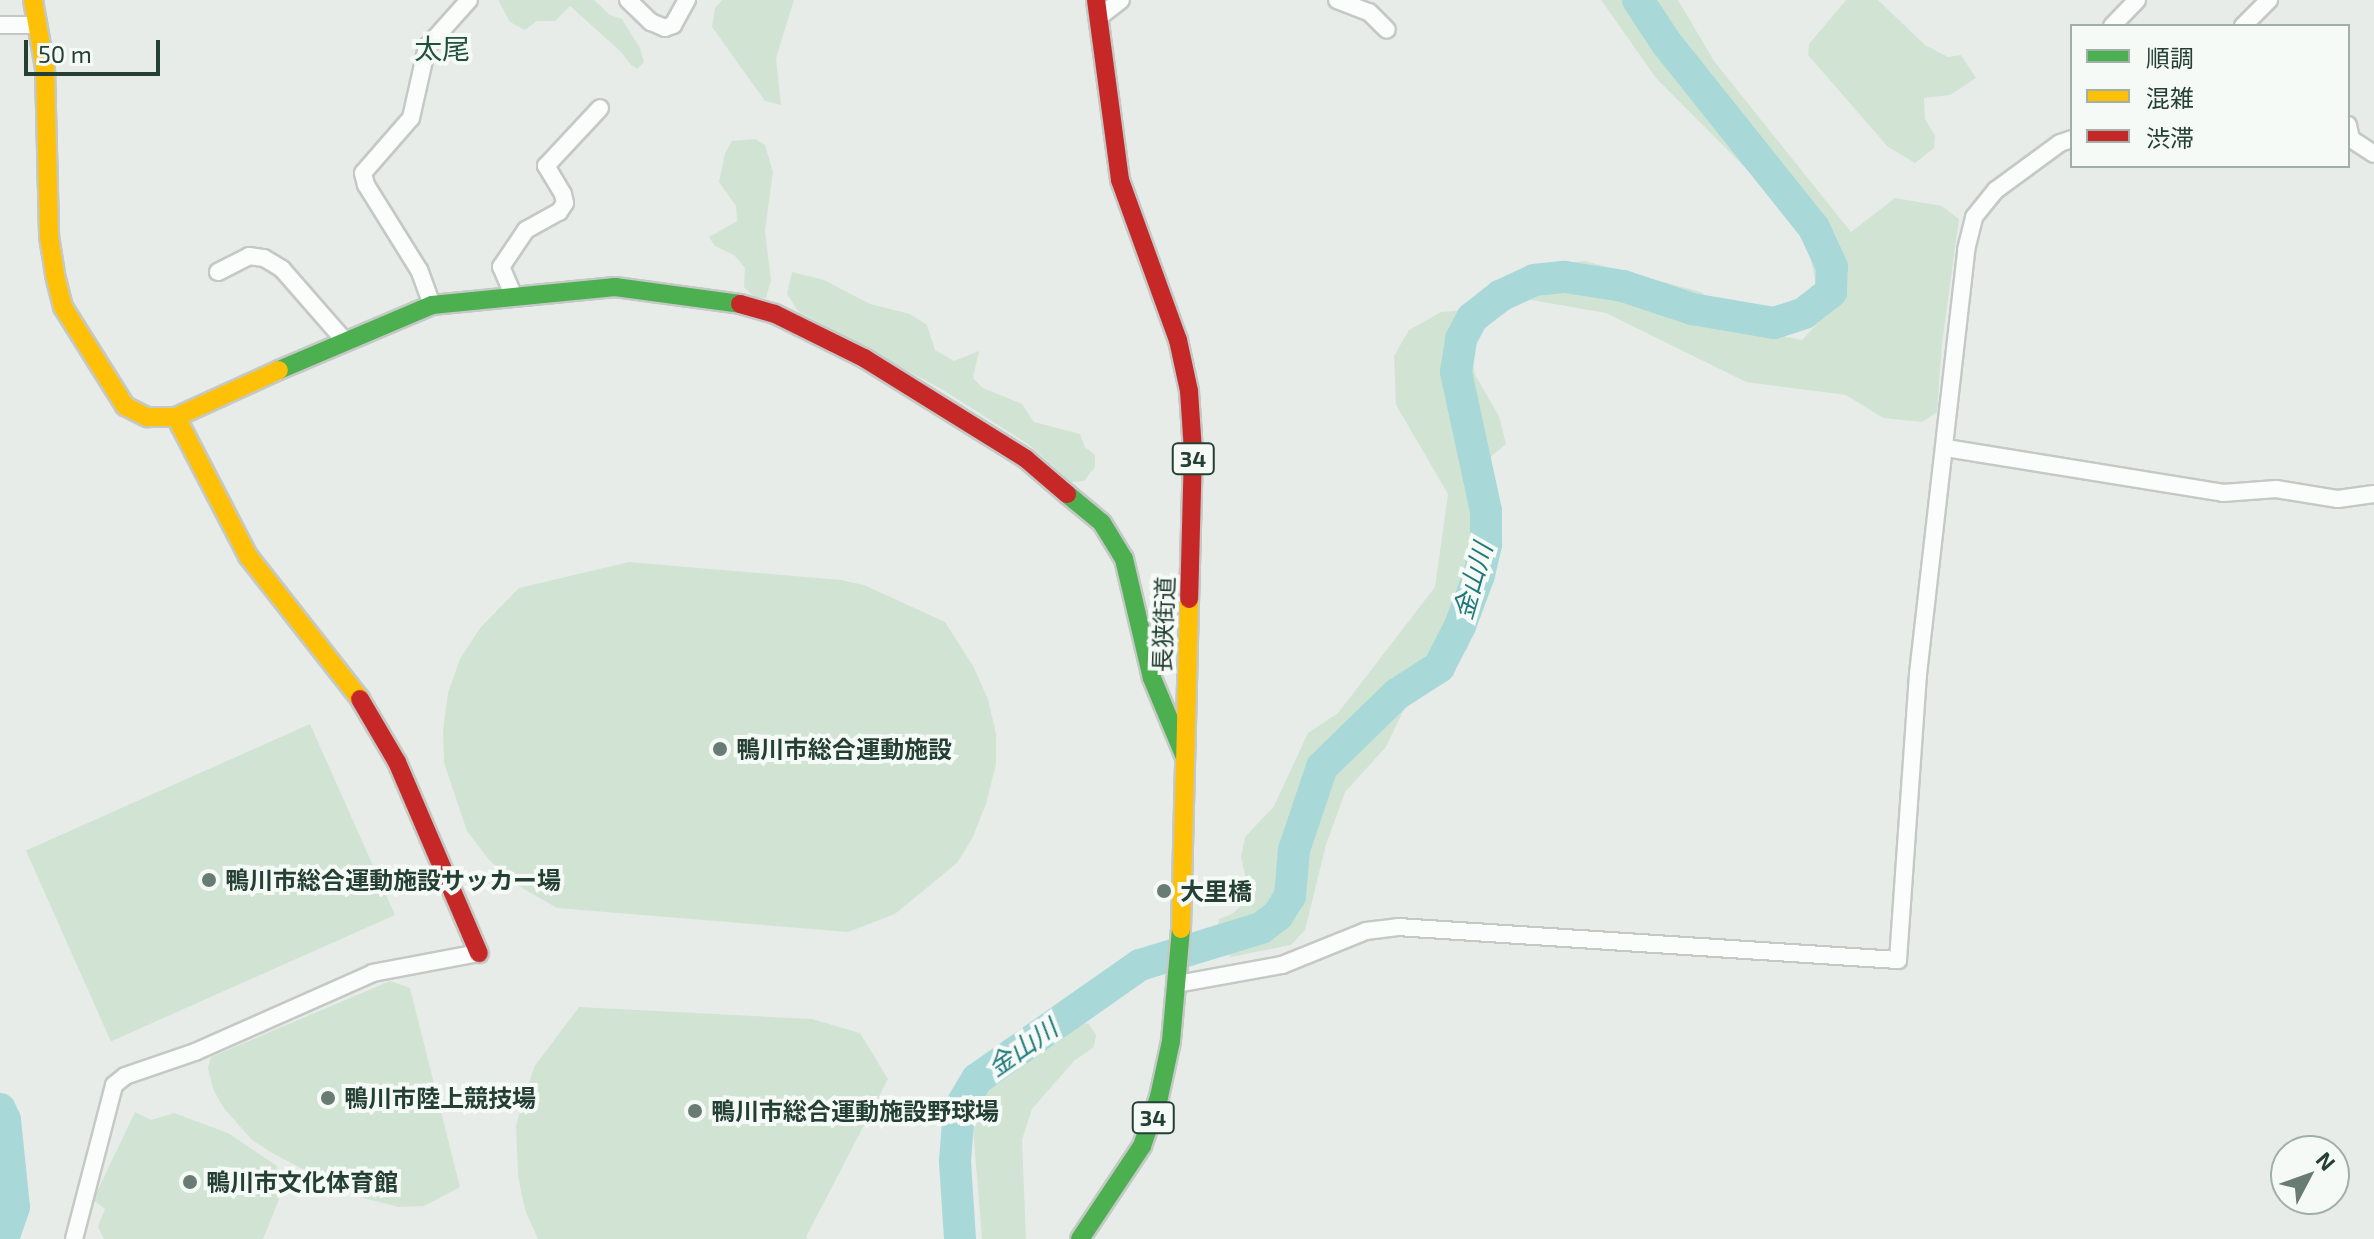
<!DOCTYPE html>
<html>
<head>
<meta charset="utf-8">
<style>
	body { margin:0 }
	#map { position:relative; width:2374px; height:1239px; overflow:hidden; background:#e7ece9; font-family:"Exo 2","Noto Sans JP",sans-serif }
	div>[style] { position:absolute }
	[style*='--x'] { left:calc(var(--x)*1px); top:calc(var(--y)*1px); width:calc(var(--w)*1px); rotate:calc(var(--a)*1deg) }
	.green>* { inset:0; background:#d1e4d4; transform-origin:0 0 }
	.river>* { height:32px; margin:-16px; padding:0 16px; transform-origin:16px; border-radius:16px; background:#a9d8d8 }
	.roads { filter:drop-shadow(2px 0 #c4c9c6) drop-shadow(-2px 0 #c4c9c6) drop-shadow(0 2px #c4c9c6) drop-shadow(0 -2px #c4c9c6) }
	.street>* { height:16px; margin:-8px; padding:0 8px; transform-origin:8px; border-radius:8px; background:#fbfcfc }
	.fast>* { height:18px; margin:-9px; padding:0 9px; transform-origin:9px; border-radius:9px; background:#4caf50 }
	.slow>* { height:18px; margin:-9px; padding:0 9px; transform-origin:9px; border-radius:9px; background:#ffc107 }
	.jam>* { height:18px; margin:-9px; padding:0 9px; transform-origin:9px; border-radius:9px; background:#c62828 }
	.dots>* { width:22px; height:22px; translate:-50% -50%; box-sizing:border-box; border:4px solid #f5faf7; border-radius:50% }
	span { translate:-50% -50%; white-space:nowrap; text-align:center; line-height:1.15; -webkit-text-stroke:8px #f5faf7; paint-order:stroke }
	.shield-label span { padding:2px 6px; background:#f5faf7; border:2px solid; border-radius:6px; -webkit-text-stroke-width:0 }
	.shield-label { font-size:22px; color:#243f34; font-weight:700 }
	.street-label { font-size:24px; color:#243f34 }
	.poi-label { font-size:24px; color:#243f34; font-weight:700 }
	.left { translate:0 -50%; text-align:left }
	.water-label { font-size:26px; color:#1f797a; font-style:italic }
	.quarter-label { font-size:28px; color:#20513e }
	.legend { position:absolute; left:2070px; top:24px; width:280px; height:144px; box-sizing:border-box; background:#f5faf7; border:2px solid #a1afa9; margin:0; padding:10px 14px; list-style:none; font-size:24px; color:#243f34 }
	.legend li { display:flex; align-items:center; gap:16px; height:40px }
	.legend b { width:40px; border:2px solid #a1afa9 }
	.north { position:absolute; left:2270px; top:1135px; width:80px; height:80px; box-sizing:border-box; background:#f5faf7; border:2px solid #a1afa9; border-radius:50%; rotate:49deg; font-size:22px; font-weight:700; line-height:32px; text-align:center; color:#243f34 }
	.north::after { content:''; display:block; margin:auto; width:28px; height:36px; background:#687c73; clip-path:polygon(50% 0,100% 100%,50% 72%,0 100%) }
	.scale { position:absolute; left:24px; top:40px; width:136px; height:36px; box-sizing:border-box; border:4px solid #243f34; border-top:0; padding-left:10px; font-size:24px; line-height:28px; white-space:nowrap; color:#243f34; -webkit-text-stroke:6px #f5faf7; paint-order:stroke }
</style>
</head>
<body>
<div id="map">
	<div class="green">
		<i style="clip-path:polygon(498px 0,594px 0,610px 15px,622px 19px,640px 48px,644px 62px,637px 69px,631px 65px,620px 51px,570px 6px,555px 21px,537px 21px,525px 30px,510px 22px)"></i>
		<i style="clip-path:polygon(722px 0,794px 0,776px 58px,781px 105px,765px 101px,712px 27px,715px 8px)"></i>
		<i style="clip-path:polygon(1601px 0,1678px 0,1714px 61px,1851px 232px,1895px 198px,1942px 206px,1959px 219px,1942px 344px,1937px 412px,1922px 422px,1883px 418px,1846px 395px,1746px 382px,1606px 313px,1520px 298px,1541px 267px,1585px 261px,1701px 292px,1751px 330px,1802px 340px,1823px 317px,1804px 227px,1656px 78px)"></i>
		<i style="clip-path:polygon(1846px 0,1878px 0,1925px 45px,1948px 57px,1961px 55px,1976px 78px,1950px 95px,1924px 98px,1925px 119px,1935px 136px,1934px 148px,1915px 163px,1888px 147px,1808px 55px,1809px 44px)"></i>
		<i style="clip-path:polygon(755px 139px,765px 145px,773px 172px,765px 231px,771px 280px,766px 298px,754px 297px,744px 287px,745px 268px,734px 255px,715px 246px,709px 237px,737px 221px,736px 206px,719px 182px,725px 153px,732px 141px)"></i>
		<i style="clip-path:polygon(792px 272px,824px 280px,870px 304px,910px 314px,927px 325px,935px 350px,954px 361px,979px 351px,973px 378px,983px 388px,1022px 404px,1034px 422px,1080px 434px,1085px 447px,1095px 455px,1095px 467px,1084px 481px,1071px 482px,1028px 444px,943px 390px,798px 311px,787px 294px)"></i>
		<i style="clip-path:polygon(1467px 310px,1474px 332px,1471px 349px,1475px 375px,1499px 416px,1506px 444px,1487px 460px,1494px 549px,1487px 592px,1467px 649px,1437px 683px,1412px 674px,1396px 676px,1411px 695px,1386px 747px,1345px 792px,1326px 845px,1305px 930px,1291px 945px,1231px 957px,1223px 950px,1217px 933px,1219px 919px,1232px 914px,1250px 898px,1241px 857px,1245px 837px,1274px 806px,1308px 733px,1338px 713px,1435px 587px,1448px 494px,1396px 405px,1394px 356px,1409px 330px,1441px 312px)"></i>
		<i style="clip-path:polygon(629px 562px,841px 580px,864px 585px,945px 622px,973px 666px,988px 699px,996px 734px,996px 764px,986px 804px,972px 839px,957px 863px,895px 914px,848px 932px,557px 908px,517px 885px,490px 861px,467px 831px,444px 763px,443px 730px,448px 693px,460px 659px,480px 628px,519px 588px)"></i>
		<i style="left:310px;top:724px;width:209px;height:311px;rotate:66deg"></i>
		<i style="clip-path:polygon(390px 981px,410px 988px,460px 1187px,424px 1206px,399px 1207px,355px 1196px,270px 1152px,251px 1139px,223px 1107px,213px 1089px,208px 1068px,211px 1057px)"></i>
		<i style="clip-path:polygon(579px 1007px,812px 1019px,860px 1033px,888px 1079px,806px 1237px,808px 1239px,538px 1239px,525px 1210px,518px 1176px,516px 1125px,534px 1067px)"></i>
		<i style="clip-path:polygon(1078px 1022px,1089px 1024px,1096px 1035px,1094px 1047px,1074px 1061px,1032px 1109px,1022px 1140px,1026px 1239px,982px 1239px,973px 1128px,977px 1100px,995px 1074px,1064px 1037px)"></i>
		<i style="clip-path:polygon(135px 1112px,151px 1120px,174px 1113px,228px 1133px,277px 1166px,280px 1197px,263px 1239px,104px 1239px,98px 1227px,105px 1209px,93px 1200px)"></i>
	</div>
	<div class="river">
		<i style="--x:0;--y:1109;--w:12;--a:66"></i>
		<i style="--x:5;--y:1120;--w:87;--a:84.1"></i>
		<i style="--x:14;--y:1207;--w:34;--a:109"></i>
		<i style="--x:960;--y:1239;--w:78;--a:-93.7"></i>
		<i style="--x:955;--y:1161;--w:52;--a:-85.6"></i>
		<i style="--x:959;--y:1109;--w:35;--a:-59"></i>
		<i style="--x:977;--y:1079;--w:199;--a:-35"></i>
		<i style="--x:1140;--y:965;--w:127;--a:-17"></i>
		<i style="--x:1261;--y:928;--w:21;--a:-37"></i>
		<i style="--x:1278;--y:915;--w:22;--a:-58"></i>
		<i style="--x:1290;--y:896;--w:46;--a:-85"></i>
		<i style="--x:1294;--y:850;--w:88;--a:-71.4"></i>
		<i style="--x:1322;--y:767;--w:105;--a:-44.2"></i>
		<i style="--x:1397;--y:694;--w:50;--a:-32.7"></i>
		<i style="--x:1439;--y:667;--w:46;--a:-62.9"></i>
		<i style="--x:1460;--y:626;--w:54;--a:-69.6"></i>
		<i style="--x:1479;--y:575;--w:32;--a:-77"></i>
		<i style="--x:1486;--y:544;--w:33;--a:-90"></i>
		<i style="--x:1486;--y:511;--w:142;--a:-102.2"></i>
		<i style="--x:1456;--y:372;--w:33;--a:-81"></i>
		<i style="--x:1461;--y:339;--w:24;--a:-62"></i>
		<i style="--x:1472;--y:318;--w:36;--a:-38"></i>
		<i style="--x:1500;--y:296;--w:38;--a:-25"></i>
		<i style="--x:1534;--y:280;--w:31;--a:-6"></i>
		<i style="--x:1565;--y:277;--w:59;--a:8.8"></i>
		<i style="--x:1623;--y:286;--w:73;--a:18.4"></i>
		<i style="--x:1692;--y:309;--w:83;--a:9.7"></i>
		<i style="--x:1774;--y:323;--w:32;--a:-18"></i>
		<i style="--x:1804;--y:313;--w:34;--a:-38"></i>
		<i style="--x:1831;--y:292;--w:25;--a:-88"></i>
		<i style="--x:1832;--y:267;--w:43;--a:-114.8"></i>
		<i style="--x:1814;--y:228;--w:236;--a:-128.6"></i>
		<i style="--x:1667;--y:44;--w:53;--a:-123.4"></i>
	</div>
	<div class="roads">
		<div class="street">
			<i style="--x:628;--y:0;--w:32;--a:44"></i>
			<i style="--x:651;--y:22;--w:15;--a:23"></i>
			<i style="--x:665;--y:28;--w:9;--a:-21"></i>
			<i style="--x:673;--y:25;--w:29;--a:-61"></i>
			<i style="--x:1337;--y:0;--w:34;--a:21"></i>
			<i style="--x:1369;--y:12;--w:25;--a:45"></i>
			<i style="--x:1098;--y:18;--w:29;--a:-38"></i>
			<i style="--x:0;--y:25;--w:36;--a:0"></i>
			<i style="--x:2112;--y:26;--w:36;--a:-46"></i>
			<i style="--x:2243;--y:26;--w:37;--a:-45"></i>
			<i style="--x:2348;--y:125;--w:14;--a:78"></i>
			<i style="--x:2351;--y:139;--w:27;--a:33"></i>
			<i style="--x:218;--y:272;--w:35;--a:-27"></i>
			<i style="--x:249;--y:256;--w:15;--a:8"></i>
			<i style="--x:264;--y:258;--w:21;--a:31"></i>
			<i style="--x:282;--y:269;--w:94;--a:48.9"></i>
			<i style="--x:514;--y:297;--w:33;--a:-113"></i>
			<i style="--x:501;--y:267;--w:45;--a:-56"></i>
			<i style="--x:526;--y:230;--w:38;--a:-29"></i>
			<i style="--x:559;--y:212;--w:11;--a:-56"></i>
			<i style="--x:565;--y:203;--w:9;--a:-103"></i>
			<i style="--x:563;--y:194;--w:33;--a:-121"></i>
			<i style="--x:546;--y:166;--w:79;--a:-47"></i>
			<i style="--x:432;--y:305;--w:37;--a:-110"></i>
			<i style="--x:419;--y:270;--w:100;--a:-121.9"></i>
			<i style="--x:366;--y:185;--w:12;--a:-104"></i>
			<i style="--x:363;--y:173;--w:73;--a:-48.9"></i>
			<i style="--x:411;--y:118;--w:73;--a:-77.3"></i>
			<i style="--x:427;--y:47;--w:63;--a:-48.2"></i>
			<i style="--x:1946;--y:448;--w:281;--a:9.2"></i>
			<i style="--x:2223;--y:493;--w:53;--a:-4.3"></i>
			<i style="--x:2276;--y:489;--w:63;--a:9.2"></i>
			<i style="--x:2338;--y:499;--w:36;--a:-8"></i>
			<i style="--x:1177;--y:984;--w:107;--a:-10.3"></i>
			<i style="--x:1282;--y:965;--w:91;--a:-22"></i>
			<i style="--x:1366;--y:931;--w:32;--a:-7"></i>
			<i style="--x:1398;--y:927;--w:501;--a:3.78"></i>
			<i style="--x:1898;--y:960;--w:287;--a:-86"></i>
			<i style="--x:1918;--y:674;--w:427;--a:-83.5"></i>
			<i style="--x:1966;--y:250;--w:34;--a:-76"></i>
			<i style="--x:1974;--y:217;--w:35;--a:-51"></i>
			<i style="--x:1996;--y:190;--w:79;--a:-36.3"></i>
			<i style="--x:2060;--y:143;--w:13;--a:-18"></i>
			<i style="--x:74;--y:1239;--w:159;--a:-75.4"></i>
			<i style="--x:114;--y:1085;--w:14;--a:-39"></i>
			<i style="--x:125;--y:1076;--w:74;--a:-18.9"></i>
			<i style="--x:195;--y:1052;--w:195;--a:-23.9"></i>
			<i style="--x:373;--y:973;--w:108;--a:-10.7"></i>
		</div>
		<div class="fast">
			<i style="--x:279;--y:370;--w:166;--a:-23"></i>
			<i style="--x:432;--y:305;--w:184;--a:-5.6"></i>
			<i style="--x:615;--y:287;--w:126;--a:7.7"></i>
			<i style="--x:1067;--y:494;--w:45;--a:39.6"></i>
			<i style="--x:1102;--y:523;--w:42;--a:58.6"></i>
			<i style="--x:1124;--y:559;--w:122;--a:76.8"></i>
			<i style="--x:1152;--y:678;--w:83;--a:67.4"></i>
			<i style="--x:1080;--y:1239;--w:112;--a:-56.3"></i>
			<i style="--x:1142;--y:1146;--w:52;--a:-70.9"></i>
			<i style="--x:1159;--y:1097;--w:57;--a:-77.9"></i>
			<i style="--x:1171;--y:1041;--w:112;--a:-84.9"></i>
		</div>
		<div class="slow">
			<i style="--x:33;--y:0;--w:69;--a:80"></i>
			<i style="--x:45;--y:68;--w:168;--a:88.6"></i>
			<i style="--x:49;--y:236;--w:39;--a:81"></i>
			<i style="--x:55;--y:275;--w:33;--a:76"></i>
			<i style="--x:63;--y:307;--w:117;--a:57.9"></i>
			<i style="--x:125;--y:406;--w:25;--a:27"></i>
			<i style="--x:147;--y:417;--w:29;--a:0"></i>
			<i style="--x:176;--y:417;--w:113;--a:-24.5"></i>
			<i style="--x:176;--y:417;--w:157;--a:62.6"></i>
			<i style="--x:248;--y:556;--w:182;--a:51.9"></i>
			<i style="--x:1181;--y:929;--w:330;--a:-88.6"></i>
		</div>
		<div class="jam">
			<i style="--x:1096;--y:0;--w:182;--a:82.4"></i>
			<i style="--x:1120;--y:180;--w:170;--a:70.1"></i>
			<i style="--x:1178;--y:340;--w:52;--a:77.8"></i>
			<i style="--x:1189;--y:391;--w:60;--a:86.2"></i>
			<i style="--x:1193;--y:451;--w:148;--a:91.5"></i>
			<i style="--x:740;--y:304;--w:36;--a:16"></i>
			<i style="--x:775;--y:314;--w:99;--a:26.3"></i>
			<i style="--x:864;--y:358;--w:191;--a:31.9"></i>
			<i style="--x:1026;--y:459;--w:54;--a:40.5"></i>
			<i style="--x:360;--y:699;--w:73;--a:59.6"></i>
			<i style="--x:397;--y:762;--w:208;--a:66.8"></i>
		</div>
	</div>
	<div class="dots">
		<i style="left:720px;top:749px;background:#687c73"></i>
		<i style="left:209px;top:880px;background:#687c73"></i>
		<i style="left:1164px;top:891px;background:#687c73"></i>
		<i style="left:328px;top:1098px;background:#687c73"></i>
		<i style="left:695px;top:1111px;background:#687c73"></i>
		<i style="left:190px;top:1182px;background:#687c73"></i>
	</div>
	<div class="shield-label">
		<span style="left:1193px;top:459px">34</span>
		<span style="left:1153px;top:1118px">34</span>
	</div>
	<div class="street-label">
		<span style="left:1163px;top:624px;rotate:-88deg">長狭街道</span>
	</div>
	<div class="poi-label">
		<span class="left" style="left:736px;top:749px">鴨川市総合運動施設</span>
		<span class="left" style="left:225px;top:880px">鴨川市総合運動施設サッカー場</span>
		<span class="left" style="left:1180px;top:891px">大里橋</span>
		<span class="left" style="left:344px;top:1098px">鴨川市陸上競技場</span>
		<span class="left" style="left:711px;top:1111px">鴨川市総合運動施設野球場</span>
		<span class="left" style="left:206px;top:1182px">鴨川市文化体育館</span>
	</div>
	<div class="water-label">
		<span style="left:1472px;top:581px;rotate:-74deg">金山川</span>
		<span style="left:1022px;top:1047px;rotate:-35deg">金山川</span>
	</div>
	<div class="quarter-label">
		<span style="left:442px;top:48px">太尾</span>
	</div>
	<ul class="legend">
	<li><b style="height:10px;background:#4caf50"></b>順調</li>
	<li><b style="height:10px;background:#ffc107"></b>混雑</li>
	<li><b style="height:10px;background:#c62828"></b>渋滞</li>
	</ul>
	<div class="north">N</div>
	<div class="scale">50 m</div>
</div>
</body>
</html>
